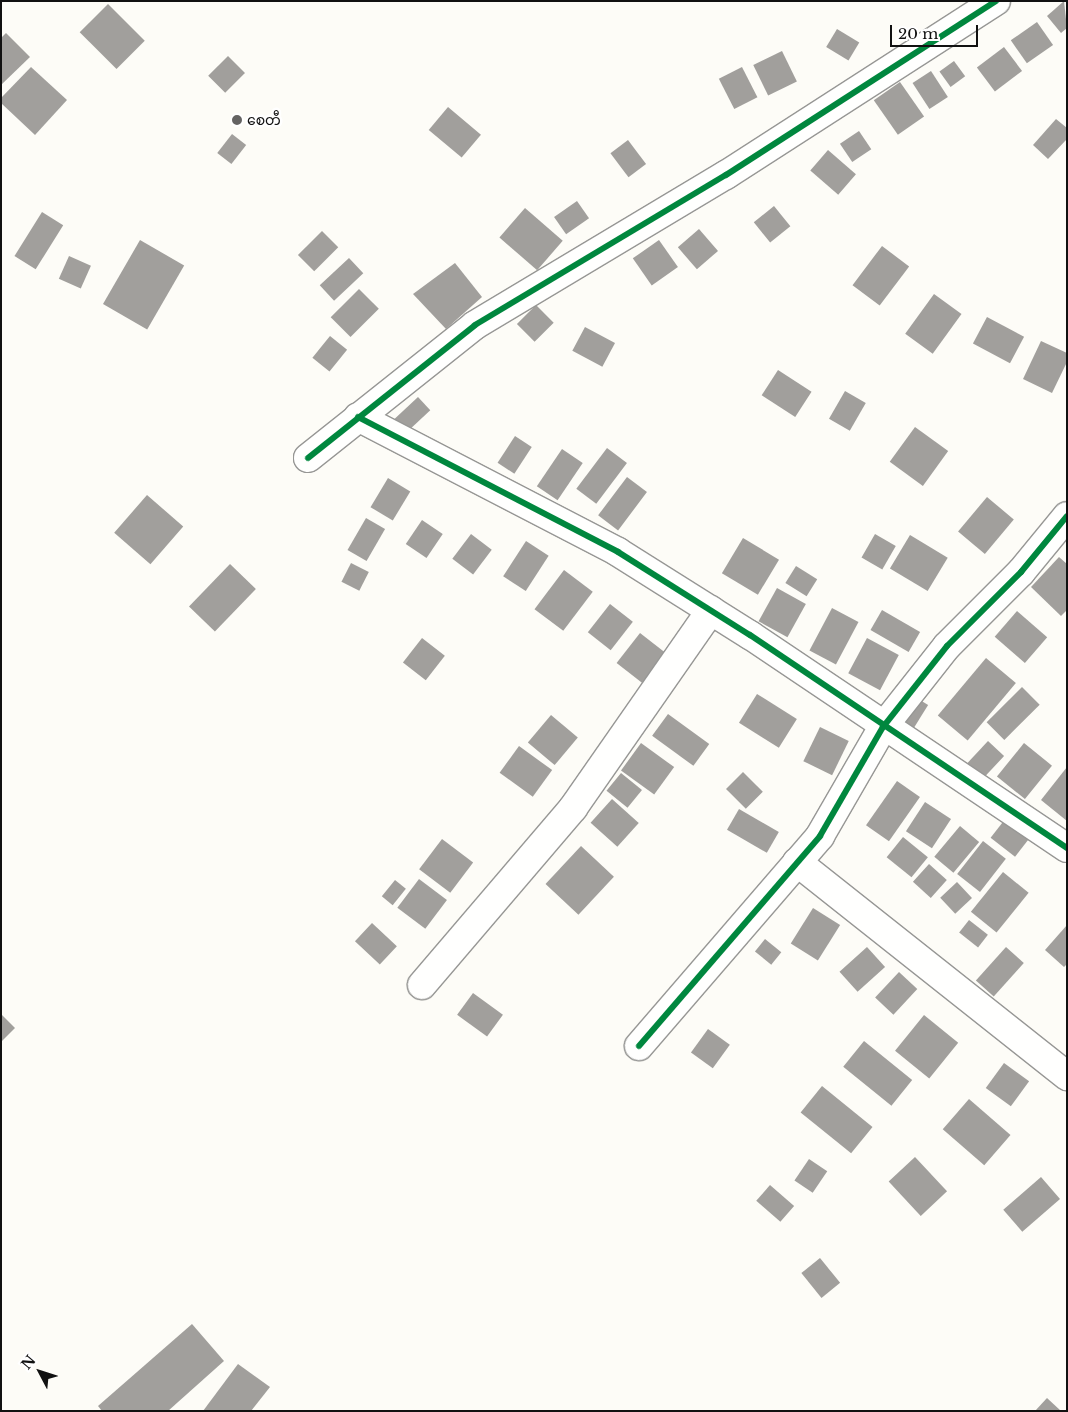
<!DOCTYPE html>
<html>
<head>
<meta charset="utf-8">
<style>
	body { margin:0 }
	#map { position:relative; width:1068px; height:1412px; overflow:hidden; background:#fdfcf7; font-family:"Libre Baskerville","Noto Sans Myanmar",serif }
	div>[style] { position:absolute }
	[style*='--x'] { left:calc(var(--x)*1px); top:calc(var(--y)*1px); width:calc(var(--w)*1px); rotate:calc(var(--a)*1deg) }
	.building>* { inset:0; background:#a19f9c; transform-origin:0 0 }
	.roads { filter:drop-shadow(1px 0 #979795) drop-shadow(-1px 0 #979795) drop-shadow(0 1px #979795) drop-shadow(0 -1px #979795) }
	.street>* { height:28px; margin:-14px; padding:0 14px; transform-origin:14px; border-radius:14px; background:#fffffe }
	.cycleway>* { height:6px; margin:-3px; padding:0 3px; transform-origin:3px; border-radius:3px; background:#00873e }
	.dots>* { width:14px; height:14px; translate:-50% -50%; box-sizing:border-box; border:2px solid #fff; border-radius:50% }
	span { translate:-50% -50%; white-space:nowrap; text-align:center; line-height:1.15; -webkit-text-stroke:5px #fff; paint-order:stroke }
	.poi-label { font-size:14px; color:#111 }
	.left { translate:0 -50%; text-align:left }
	.frame { position:absolute; inset:0; border:2px solid #111; pointer-events:none }
	.north { position:absolute; left:15px; top:1347px; width:50px; height:50px; -webkit-text-stroke:4px #fff; paint-order:stroke; rotate:310deg; font-size:14px; font-weight:700; line-height:20px; text-align:center; color:#111 }
	.north::after { content:''; display:block; margin:auto; width:18px; height:22px; background:#111; clip-path:polygon(50% 0,100% 100%,50% 72%,0 100%) }
	.scale { position:absolute; left:890px; top:25px; width:88px; height:22px; box-sizing:border-box; border:2px solid #111; border-top:0; padding-left:6px; font-size:15px; line-height:18px; white-space:nowrap; color:#111; -webkit-text-stroke:4px #fff; paint-order:stroke }
</style>
</head>
<body>
<div id="map">
	<div class="building">
		<i style="clip-path:polygon(1064px 1px,1067px 28px,1061px 33px,1047px 16px)"></i>
		<i style="left:108px;top:4px;width:52px;height:40px;rotate:45deg"></i>
		<i style="left:1037px;top:22px;width:28px;height:32px;rotate:55deg"></i>
		<i style="left:837px;top:29px;width:26px;height:21px;rotate:31deg"></i>
		<i style="clip-path:polygon(6px 33px,30px 57px,1px 85px,1px 38px)"></i>
		<i style="left:1004px;top:47px;width:30px;height:34px;rotate:53deg"></i>
		<i style="left:782px;top:51px;width:34px;height:32px;rotate:64deg"></i>
		<i style="left:228px;top:56px;width:24px;height:28px;rotate:45deg"></i>
		<i style="left:954px;top:61px;width:19px;height:18px;rotate:54deg"></i>
		<i style="clip-path:polygon(31px 67px,67px 100px,35px 135px,1px 103px,1px 98px)"></i>
		<i style="left:742px;top:67px;width:34px;height:26px;rotate:63deg"></i>
		<i style="left:931px;top:71px;width:31px;height:22px;rotate:57deg"></i>
		<i style="left:900px;top:82px;width:42px;height:32px;rotate:55deg"></i>
		<i style="left:448px;top:107px;width:43px;height:30px;rotate:40deg"></i>
		<i style="clip-path:polygon(1056px 119px,1067px 128px,1067px 139px,1048px 159px,1033px 145px)"></i>
		<i style="left:859px;top:131px;width:22px;height:23px;rotate:56deg"></i>
		<i style="left:232px;top:134px;width:18px;height:24px;rotate:38deg"></i>
		<i style="left:628px;top:140px;width:30px;height:22px;rotate:53deg"></i>
		<i style="left:828px;top:150px;width:37px;height:27px;rotate:41deg"></i>
		<i style="left:577px;top:201px;width:21px;height:28px;rotate:55deg"></i>
		<i style="left:774px;top:206px;width:26px;height:26px;rotate:51deg"></i>
		<i style="left:525px;top:208px;width:50px;height:39px;rotate:41deg"></i>
		<i style="left:42px;top:212px;width:25px;height:52px;rotate:32deg"></i>
		<i style="left:699px;top:229px;width:29px;height:28px;rotate:49deg"></i>
		<i style="left:322px;top:231px;width:23px;height:34px;rotate:45deg"></i>
		<i style="left:140px;top:240px;width:51px;height:74px;rotate:30deg"></i>
		<i style="left:659px;top:240px;width:33px;height:32px;rotate:55deg"></i>
		<i style="left:882px;top:246px;width:34px;height:49px;rotate:37deg"></i>
		<i style="left:69px;top:256px;width:24px;height:25px;rotate:24deg"></i>
		<i style="left:349px;top:258px;width:21px;height:40px;rotate:47deg"></i>
		<i style="clip-path:polygon(455px 263px,482px 297px,446px 329px,413px 294px)"></i>
		<i style="left:359px;top:289px;width:28px;height:40px;rotate:45deg"></i>
		<i style="left:934px;top:294px;width:34px;height:49px;rotate:36deg"></i>
		<i style="left:536px;top:305px;width:25px;height:27px;rotate:45deg"></i>
		<i style="left:987px;top:317px;width:42px;height:30px;rotate:28deg"></i>
		<i style="left:585px;top:327px;width:34px;height:27px;rotate:28deg"></i>
		<i style="left:330px;top:336px;width:22px;height:28px;rotate:39deg"></i>
		<i style="clip-path:polygon(1041px 341px,1067px 353px,1067px 362px,1052px 393px,1023px 379px)"></i>
		<i style="left:778px;top:370px;width:40px;height:30px;rotate:33deg"></i>
		<i style="left:845px;top:391px;width:24px;height:32px;rotate:30deg"></i>
		<i style="left:418px;top:397px;width:18px;height:37px;rotate:47deg"></i>
		<i style="left:915px;top:427px;width:41px;height:43px;rotate:36deg"></i>
		<i style="left:515px;top:436px;width:20px;height:32px;rotate:33deg"></i>
		<i style="left:607px;top:448px;width:25px;height:51px;rotate:37deg"></i>
		<i style="left:562px;top:449px;width:25px;height:45px;rotate:34deg"></i>
		<i style="left:627px;top:477px;width:25px;height:48px;rotate:37deg"></i>
		<i style="left:388px;top:478px;width:26px;height:34px;rotate:31deg"></i>
		<i style="left:147px;top:495px;width:48px;height:50px;rotate:41deg"></i>
		<i style="left:987px;top:497px;width:35px;height:45px;rotate:40deg"></i>
		<i style="left:366px;top:518px;width:22px;height:37px;rotate:30deg"></i>
		<i style="left:422px;top:520px;width:25px;height:29px;rotate:34deg"></i>
		<i style="left:471px;top:534px;width:26px;height:31px;rotate:37deg"></i>
		<i style="left:875px;top:534px;width:24px;height:27px;rotate:30deg"></i>
		<i style="left:910px;top:535px;width:44px;height:39px;rotate:31deg"></i>
		<i style="left:743px;top:538px;width:42px;height:41px;rotate:31deg"></i>
		<i style="left:526px;top:541px;width:27px;height:42px;rotate:33deg"></i>
		<i style="clip-path:polygon(1059px 557px,1067px 564px,1067px 610px,1061px 616px,1031px 587px)"></i>
		<i style="left:351px;top:563px;width:20px;height:21px;rotate:27deg"></i>
		<i style="left:230px;top:564px;width:36px;height:59px;rotate:44deg"></i>
		<i style="left:796px;top:566px;width:25px;height:20px;rotate:32deg"></i>
		<i style="left:564px;top:570px;width:36px;height:49px;rotate:37deg"></i>
		<i style="left:777px;top:588px;width:33px;height:38px;rotate:29deg"></i>
		<i style="left:610px;top:604px;width:29px;height:36px;rotate:38deg"></i>
		<i style="left:832px;top:608px;width:30px;height:48px;rotate:28deg"></i>
		<i style="left:882px;top:610px;width:44px;height:23px;rotate:30deg"></i>
		<i style="left:1017px;top:611px;width:40px;height:34px;rotate:41deg"></i>
		<i style="left:640px;top:633px;width:33px;height:38px;rotate:38deg"></i>
		<i style="left:422px;top:638px;width:29px;height:31px;rotate:38deg"></i>
		<i style="left:867px;top:638px;width:36px;height:40px;rotate:28deg"></i>
		<i style="left:986px;top:658px;width:39px;height:75px;rotate:40deg"></i>
		<i style="left:1022px;top:687px;width:25px;height:50px;rotate:45deg"></i>
		<i style="left:757px;top:694px;width:47px;height:34px;rotate:32deg"></i>
		<i style="left:912px;top:695px;width:19px;height:39px;rotate:32deg"></i>
		<i style="left:668px;top:714px;width:51px;height:27px;rotate:36deg"></i>
		<i style="left:551px;top:715px;width:35px;height:36px;rotate:40deg"></i>
		<i style="left:820px;top:727px;width:32px;height:38px;rotate:26deg"></i>
		<i style="left:988px;top:741px;width:22px;height:38px;rotate:43deg"></i>
		<i style="left:641px;top:743px;width:41px;height:34px;rotate:36deg"></i>
		<i style="left:1024px;top:743px;width:36px;height:43px;rotate:39deg"></i>
		<i style="left:519px;top:746px;width:41px;height:33px;rotate:36deg"></i>
		<i style="clip-path:polygon(1067px 767px,1067px 821px,1041px 800px)"></i>
		<i style="left:743px;top:772px;width:28px;height:24px;rotate:45deg"></i>
		<i style="left:621px;top:773px;width:27px;height:23px;rotate:39deg"></i>
		<i style="left:897px;top:781px;width:28px;height:54px;rotate:35deg"></i>
		<i style="left:612px;top:799px;width:36px;height:32px;rotate:42deg"></i>
		<i style="left:925px;top:802px;width:31px;height:35px;rotate:33deg"></i>
		<i style="left:739px;top:809px;width:46px;height:24px;rotate:30deg"></i>
		<i style="left:1006px;top:818px;width:31px;height:25px;rotate:38deg"></i>
		<i style="left:960px;top:826px;width:25px;height:40px;rotate:40deg"></i>
		<i style="left:903px;top:837px;width:32px;height:26px;rotate:39deg"></i>
		<i style="left:442px;top:839px;width:39px;height:38px;rotate:37deg"></i>
		<i style="left:983px;top:841px;width:29px;height:42px;rotate:38deg"></i>
		<i style="left:581px;top:846px;width:45px;height:52px;rotate:43deg"></i>
		<i style="left:929px;top:864px;width:24px;height:24px;rotate:42deg"></i>
		<i style="left:1003px;top:872px;width:33px;height:51px;rotate:39deg"></i>
		<i style="left:419px;top:879px;width:35px;height:36px;rotate:37deg"></i>
		<i style="left:395px;top:880px;width:14px;height:21px;rotate:39deg"></i>
		<i style="left:957px;top:882px;width:22px;height:23px;rotate:47deg"></i>
		<i style="left:813px;top:908px;width:32px;height:42px;rotate:32deg"></i>
		<i style="left:969px;top:920px;width:24px;height:16px;rotate:38deg"></i>
		<i style="left:372px;top:923px;width:34px;height:25px;rotate:43deg"></i>
		<i style="clip-path:polygon(1067px 925px,1067px 964px,1064px 967px,1045px 950px)"></i>
		<i style="left:765px;top:939px;width:21px;height:16px;rotate:39deg"></i>
		<i style="left:867px;top:947px;width:27px;height:37px;rotate:48deg"></i>
		<i style="left:1006px;top:947px;width:24px;height:45px;rotate:42deg"></i>
		<i style="left:899px;top:972px;width:25px;height:35px;rotate:43deg"></i>
		<i style="left:473px;top:993px;width:37px;height:27px;rotate:36deg"></i>
		<i style="clip-path:polygon(1px 1014px,15px 1028px,1px 1042px)"></i>
		<i style="left:924px;top:1015px;width:44px;height:46px;rotate:39deg"></i>
		<i style="left:708px;top:1029px;width:27px;height:29px;rotate:36deg"></i>
		<i style="left:864px;top:1041px;width:62px;height:33px;rotate:39deg"></i>
		<i style="left:1004px;top:1063px;width:31px;height:31px;rotate:36deg"></i>
		<i style="left:822px;top:1086px;width:65px;height:34px;rotate:39deg"></i>
		<i style="left:969px;top:1099px;width:55px;height:40px;rotate:41deg"></i>
		<i style="left:915px;top:1157px;width:47px;height:36px;rotate:47deg"></i>
		<i style="left:809px;top:1159px;width:22px;height:26px;rotate:34deg"></i>
		<i style="left:1041px;top:1177px;width:29px;height:50px;rotate:49deg"></i>
		<i style="left:770px;top:1185px;width:32px;height:21px;rotate:41deg"></i>
		<i style="left:820px;top:1258px;width:32px;height:24px;rotate:51deg"></i>
		<i style="clip-path:polygon(192px 1324px,224px 1361px,168px 1411px,102px 1411px,98px 1406px)"></i>
		<i style="clip-path:polygon(238px 1364px,270px 1387px,251px 1411px,203px 1411px)"></i>
		<i style="clip-path:polygon(1047px 1398px,1061px 1411px,1035px 1411px)"></i>
	</div>
	<div class="roads">
		<div class="street">
			<i style="--x:358;--y:417;--w:293;--a:27.4"></i>
			<i style="--x:618;--y:552;--w:156;--a:32.2"></i>
			<i style="--x:750;--y:635;--w:382;--a:33.9"></i>
			<i style="--x:308;--y:458;--w:213;--a:-38.5"></i>
			<i style="--x:475;--y:325;--w:292;--a:-30.9"></i>
			<i style="--x:726;--y:175;--w:321;--a:-32.8"></i>
			<i style="--x:797;--y:862;--w:345;--a:38.4"></i>
			<i style="--x:422;--y:985;--w:233;--a:-49.5"></i>
			<i style="--x:573;--y:808;--w:241;--a:-55.1"></i>
			<i style="--x:639;--y:1046;--w:277;--a:-49.2"></i>
			<i style="--x:820;--y:836;--w:126;--a:-60"></i>
			<i style="--x:883;--y:727;--w:103;--a:-51.7"></i>
			<i style="--x:947;--y:646;--w:105;--a:-45"></i>
			<i style="--x:1021;--y:572;--w:72;--a:-50.6"></i>
		</div>
	</div>
	<div class="cycleway">
		<i style="--x:358;--y:417;--w:293;--a:27.4"></i>
		<i style="--x:618;--y:552;--w:156;--a:32.2"></i>
		<i style="--x:750;--y:635;--w:382;--a:33.9"></i>
		<i style="--x:308;--y:458;--w:213;--a:-38.5"></i>
		<i style="--x:475;--y:325;--w:292;--a:-30.9"></i>
		<i style="--x:726;--y:175;--w:321;--a:-32.8"></i>
		<i style="--x:639;--y:1046;--w:277;--a:-49.2"></i>
		<i style="--x:820;--y:836;--w:126;--a:-60"></i>
		<i style="--x:883;--y:727;--w:103;--a:-51.7"></i>
		<i style="--x:947;--y:646;--w:105;--a:-45"></i>
		<i style="--x:1021;--y:572;--w:72;--a:-50.6"></i>
	</div>
	<div class="dots">
		<i style="left:237px;top:120px;background:#646362"></i>
	</div>
	<div class="poi-label">
		<span class="left" style="left:247px;top:120px">စေတီ</span>
	</div>
	<div class="frame"></div>
	<div class="north">N</div>
	<div class="scale">20 m</div>
</div>
</body>
</html>
